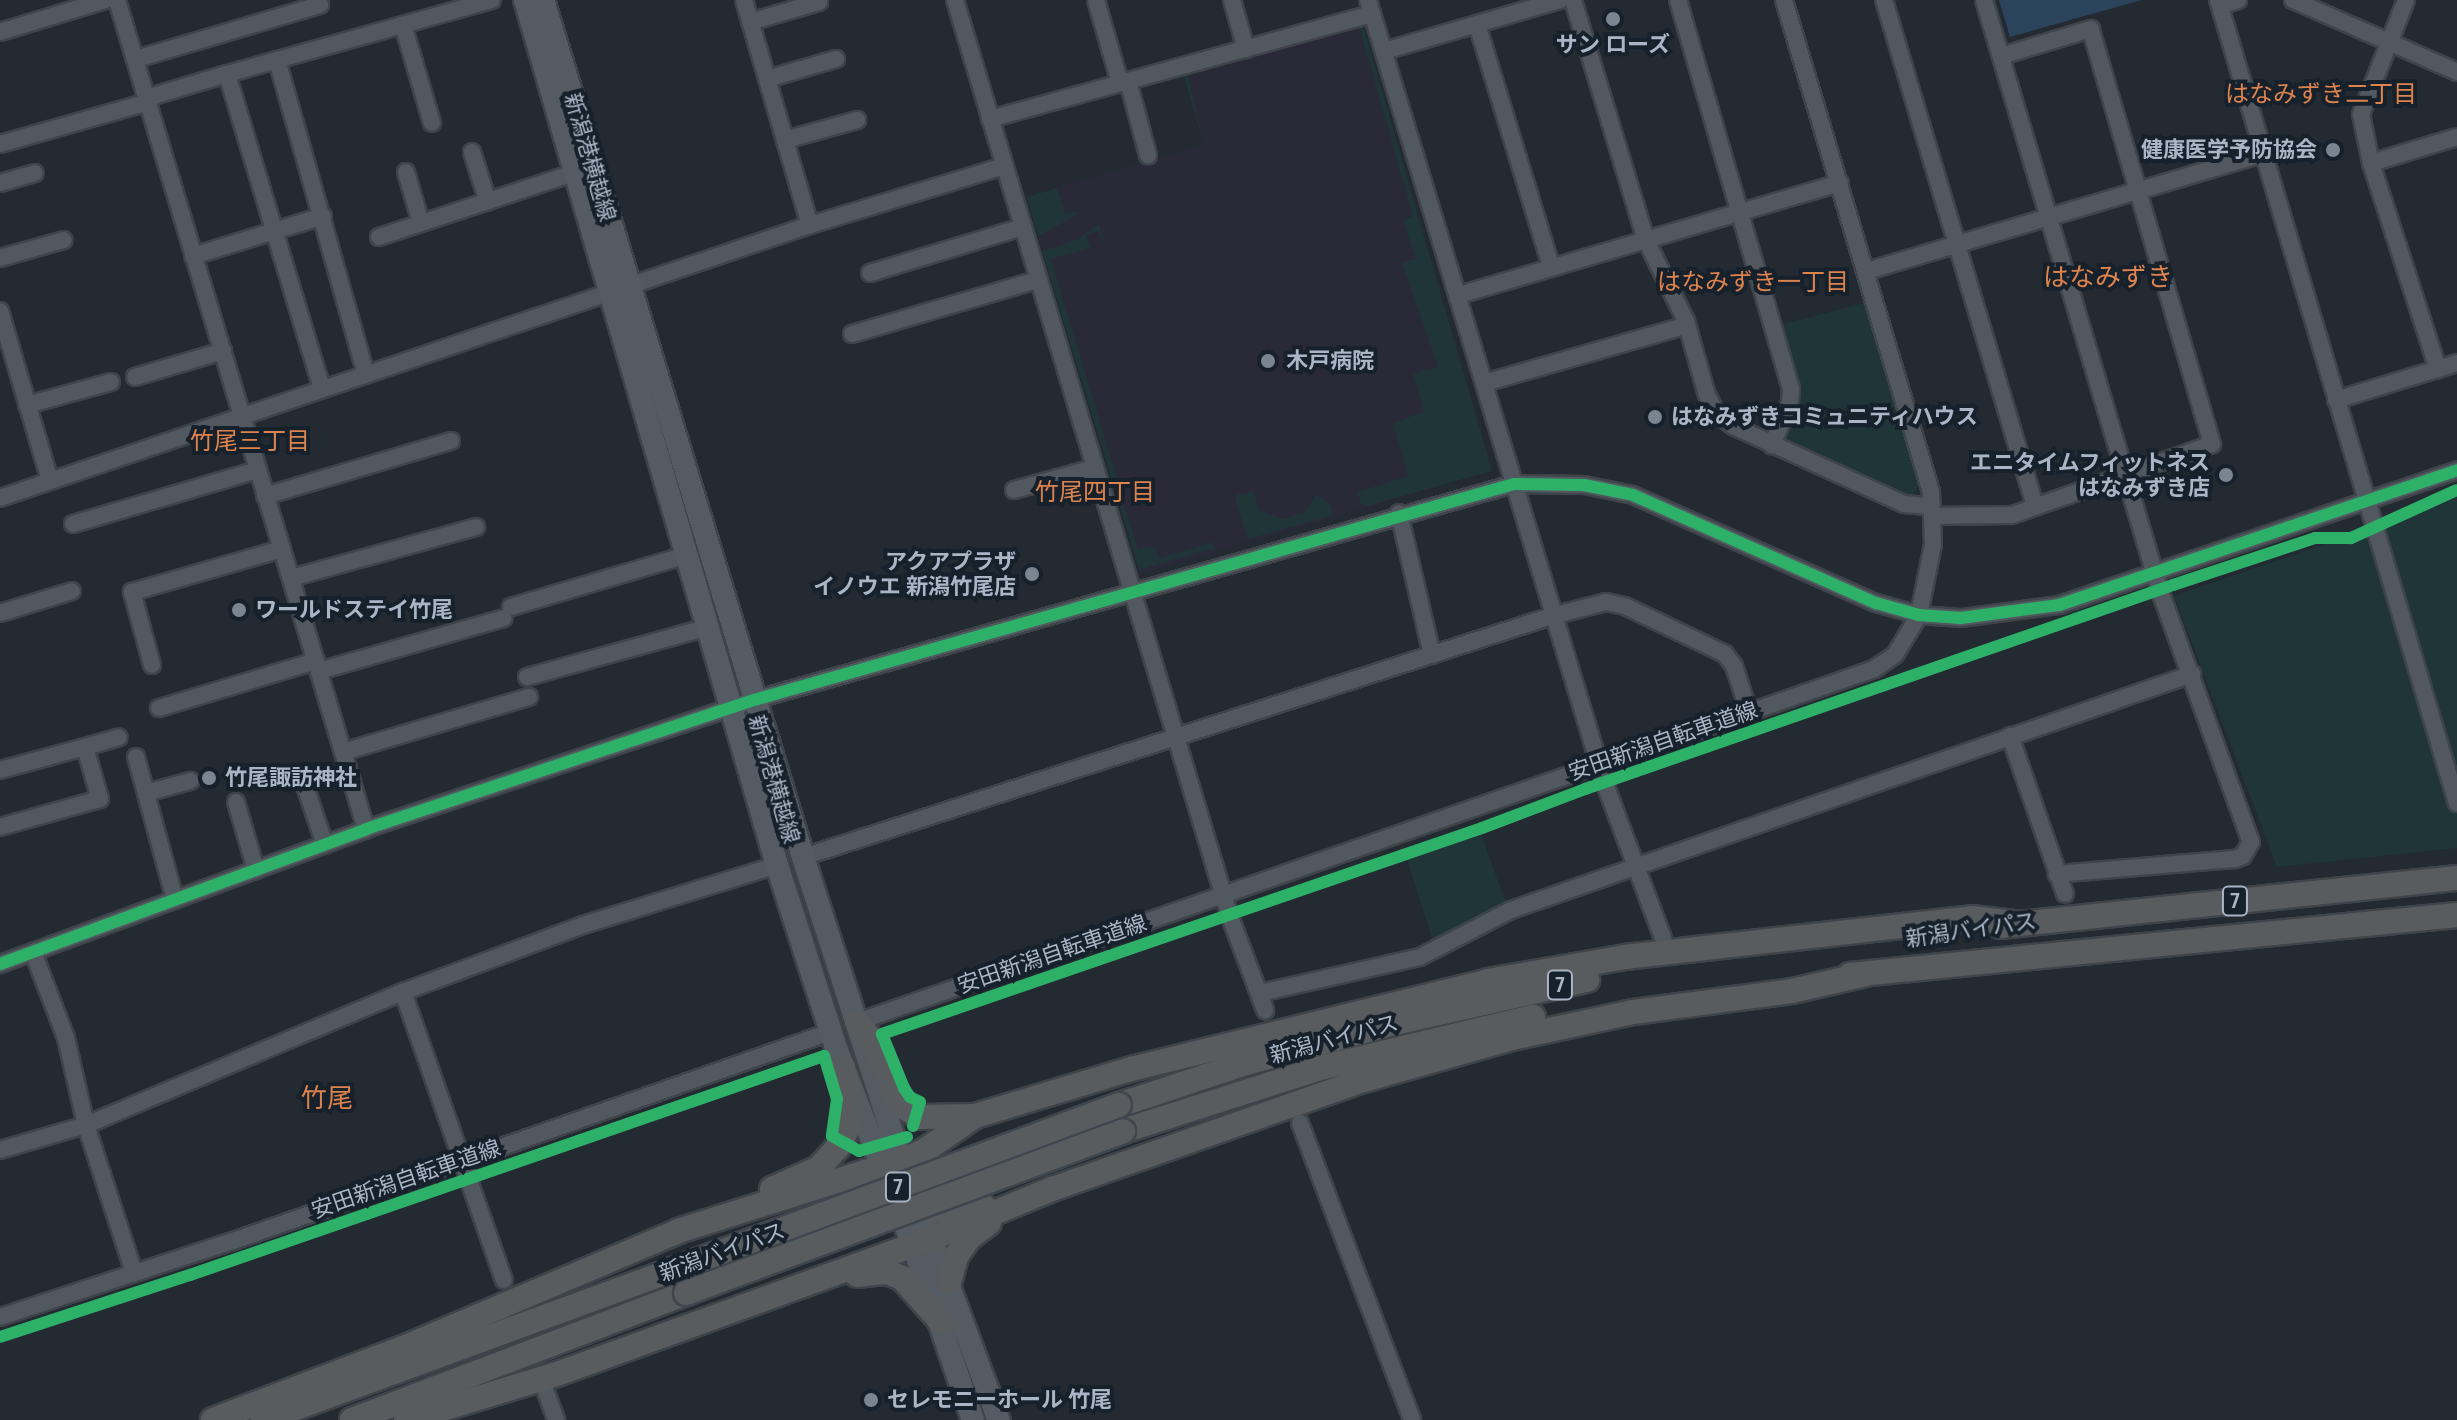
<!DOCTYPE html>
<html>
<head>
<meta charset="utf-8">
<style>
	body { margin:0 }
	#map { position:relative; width:2457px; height:1420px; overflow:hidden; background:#232a32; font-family:"Roboto Condensed","Noto Sans JP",sans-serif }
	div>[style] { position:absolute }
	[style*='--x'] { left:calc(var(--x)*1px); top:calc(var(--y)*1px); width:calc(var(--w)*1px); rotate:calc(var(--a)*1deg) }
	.medical>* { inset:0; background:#292938 }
	.green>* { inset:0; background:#203538 }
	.water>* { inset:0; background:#2b435b }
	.minor-tunnel>* { height:16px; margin-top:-8px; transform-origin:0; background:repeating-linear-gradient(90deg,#373f48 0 16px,transparent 0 24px) }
	.roads { filter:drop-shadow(2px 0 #3f444a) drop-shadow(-2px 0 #3f444a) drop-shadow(0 2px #3f444a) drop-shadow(0 -2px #3f444a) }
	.minor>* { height:16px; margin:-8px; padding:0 8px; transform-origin:8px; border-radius:8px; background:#525860 }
	.major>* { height:22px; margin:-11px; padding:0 11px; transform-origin:11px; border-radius:11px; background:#555b62 }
	.highway>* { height:24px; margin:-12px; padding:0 12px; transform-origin:12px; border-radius:12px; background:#585c5f }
	.bridges { filter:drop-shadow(2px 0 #3f464e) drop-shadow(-2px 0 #3f464e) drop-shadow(0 2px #3f464e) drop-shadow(0 -2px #3f464e) }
	.highway-bridge>* { height:24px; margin:-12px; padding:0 12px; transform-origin:12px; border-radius:12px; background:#585c5f }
	.cycleway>* { height:12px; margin:-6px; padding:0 6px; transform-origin:6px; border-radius:6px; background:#2db169 }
	.dots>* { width:22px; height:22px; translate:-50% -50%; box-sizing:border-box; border:4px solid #16212c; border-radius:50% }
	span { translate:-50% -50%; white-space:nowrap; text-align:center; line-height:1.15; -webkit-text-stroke:8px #16212c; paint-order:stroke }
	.shield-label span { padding:2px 6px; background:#16212c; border:2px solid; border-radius:6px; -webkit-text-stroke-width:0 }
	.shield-label { font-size:20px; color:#aab6c5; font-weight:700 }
	.poi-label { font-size:22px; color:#aab6c5; font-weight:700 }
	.right { translate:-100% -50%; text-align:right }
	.left { translate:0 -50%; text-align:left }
	.street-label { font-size:22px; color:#aab6c5 }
	.neighbourhood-label { font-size:24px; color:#dd834d }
	.quarter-label { font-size:26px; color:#dd834d }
</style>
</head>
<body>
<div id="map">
	<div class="medical">
		<i style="clip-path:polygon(1362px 21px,1492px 471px,1140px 574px,1038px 237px,1077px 215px,1066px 214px,1057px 188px,1204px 145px,1182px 70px)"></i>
	</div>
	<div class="green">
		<i style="clip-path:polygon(1362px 21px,1492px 471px,1366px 506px,1361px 504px,1357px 492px,1408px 476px,1393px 424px,1424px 411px,1413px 374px,1438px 367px,1402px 263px,1416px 259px,1403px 220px,1413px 216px,1359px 27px,1188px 75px,1204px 145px,1182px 70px)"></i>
		<i style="clip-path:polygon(1057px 188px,1066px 214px,1077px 211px,1077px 215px,1038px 237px,1027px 197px)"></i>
		<i style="clip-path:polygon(1099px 224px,1105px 244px,1098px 231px,1086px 235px,1090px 248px,1051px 259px,1120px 488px,1115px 490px,1042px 251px,1078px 239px)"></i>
		<i style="clip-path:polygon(1875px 300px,1928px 476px,1904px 504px,1772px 445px,1790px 402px,1773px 327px)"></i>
		<i style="clip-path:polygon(1254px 491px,1259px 510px,1282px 519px,1304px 513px,1316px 495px,1330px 504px,1334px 515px,1248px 539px,1235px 500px,1236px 495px)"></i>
		<i style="clip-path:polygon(1121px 495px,1138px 549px,1154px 546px,1160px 558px,1213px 542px,1215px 548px,1139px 570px,1117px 496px)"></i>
		<i style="clip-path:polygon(2457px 498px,2457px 848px,2277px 867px,2174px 596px)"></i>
		<i style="clip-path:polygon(1481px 834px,1506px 903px,1433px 941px,1407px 860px)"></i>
	</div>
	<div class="water">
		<i style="clip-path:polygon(1999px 0,2142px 0,2010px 37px)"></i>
	</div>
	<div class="minor-tunnel">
		<i style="--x:509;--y:1293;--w:100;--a:69.6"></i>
	</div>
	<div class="roads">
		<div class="minor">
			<i style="--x:117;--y:0;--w:866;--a:73.28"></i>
			<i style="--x:744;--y:0;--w:234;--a:73.7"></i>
			<i style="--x:955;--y:0;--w:954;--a:73.31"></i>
			<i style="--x:1229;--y:914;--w:103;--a:69.4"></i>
			<i style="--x:1096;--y:0;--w:86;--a:73.9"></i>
			<i style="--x:1232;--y:0;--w:51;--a:74.1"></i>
			<i style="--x:1368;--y:0;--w:819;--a:73.18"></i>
			<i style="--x:1605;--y:784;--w:165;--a:69.4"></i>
			<i style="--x:1573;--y:0;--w:251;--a:73.1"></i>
			<i style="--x:1646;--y:240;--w:90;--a:63.7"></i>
			<i style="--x:1686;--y:321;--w:77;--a:74.2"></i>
			<i style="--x:1707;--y:395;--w:20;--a:63"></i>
			<i style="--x:1716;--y:413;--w:21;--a:37"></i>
			<i style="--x:1733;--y:426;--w:188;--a:24.5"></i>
			<i style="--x:1904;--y:504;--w:25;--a:5"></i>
			<i style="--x:1678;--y:0;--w:404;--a:73.8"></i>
			<i style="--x:1791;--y:388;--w:14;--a:94"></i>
			<i style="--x:1790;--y:402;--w:47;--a:112.7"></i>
			<i style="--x:1884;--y:0;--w:528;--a:73.38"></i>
			<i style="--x:1984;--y:0;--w:617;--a:73.42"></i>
			<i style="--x:2160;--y:591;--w:267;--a:70.1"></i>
			<i style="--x:2251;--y:842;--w:16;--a:120"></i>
			<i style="--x:2243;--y:856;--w:9;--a:159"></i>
			<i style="--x:2235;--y:859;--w:179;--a:175.2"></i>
			<i style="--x:2218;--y:0;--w:838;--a:73.43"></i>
			<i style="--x:2293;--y:0;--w:179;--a:23.7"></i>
			<i style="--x:2406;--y:0;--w:123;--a:111.5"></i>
			<i style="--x:2361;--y:114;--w:50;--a:78.5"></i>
			<i style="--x:2371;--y:163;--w:90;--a:-16.8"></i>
			<i style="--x:2220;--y:6;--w:19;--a:-18"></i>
			<i style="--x:750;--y:22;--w:72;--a:-16.2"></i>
			<i style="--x:1477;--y:24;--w:253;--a:73"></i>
			<i style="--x:403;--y:25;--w:102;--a:73.5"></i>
			<i style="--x:0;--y:32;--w:110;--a:-16.9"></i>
			<i style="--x:1384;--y:51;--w:183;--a:-16.2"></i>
			<i style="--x:136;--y:59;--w:192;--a:-16.4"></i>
			<i style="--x:277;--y:60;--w:326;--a:74.2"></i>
			<i style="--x:227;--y:74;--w:329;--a:73.2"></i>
			<i style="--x:767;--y:79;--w:72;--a:-16.2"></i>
			<i style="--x:1128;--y:81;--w:77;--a:74.9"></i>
			<i style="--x:990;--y:119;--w:396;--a:-15.4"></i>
			<i style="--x:785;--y:140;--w:75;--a:-15.5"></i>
			<i style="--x:0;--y:144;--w:154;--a:-15.8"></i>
			<i style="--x:148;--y:102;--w:8;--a:-50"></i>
			<i style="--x:153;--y:96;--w:77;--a:-16.6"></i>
			<i style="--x:227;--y:74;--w:275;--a:-15.6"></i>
			<i style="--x:472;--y:152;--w:52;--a:72.3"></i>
			<i style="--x:2371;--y:163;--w:217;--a:72"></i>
			<i style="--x:406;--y:172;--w:53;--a:73.6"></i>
			<i style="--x:0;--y:183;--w:36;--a:-16"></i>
			<i style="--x:379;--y:237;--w:205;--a:-18.2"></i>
			<i style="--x:193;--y:256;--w:136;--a:-17.1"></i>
			<i style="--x:0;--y:258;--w:66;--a:-15.7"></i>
			<i style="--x:1867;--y:271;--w:412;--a:-16.5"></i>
			<i style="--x:870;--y:273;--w:159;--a:-16.8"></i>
			<i style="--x:1459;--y:295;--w:397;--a:-16.4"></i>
			<i style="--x:0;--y:311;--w:177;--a:73.6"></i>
			<i style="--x:852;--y:334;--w:193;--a:-16.3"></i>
			<i style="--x:135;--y:377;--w:92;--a:-16.5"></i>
			<i style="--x:1484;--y:383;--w:211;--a:-15.9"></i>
			<i style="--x:2336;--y:400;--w:127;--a:-17"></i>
			<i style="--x:27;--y:405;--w:87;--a:-15.3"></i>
			<i style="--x:1014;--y:490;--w:83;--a:-15.4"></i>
			<i style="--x:265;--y:496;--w:194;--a:-16.5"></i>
			<i style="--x:0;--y:498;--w:855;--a:-18.63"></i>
			<i style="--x:810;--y:225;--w:203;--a:-16.9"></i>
			<i style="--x:1399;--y:513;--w:146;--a:76.9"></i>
			<i style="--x:1932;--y:516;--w:80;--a:-0.7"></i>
			<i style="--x:2012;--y:515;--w:212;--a:-19.5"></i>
			<i style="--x:2212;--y:444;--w:432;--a:-106.3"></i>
			<i style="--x:2091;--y:29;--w:94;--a:163.3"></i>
			<i style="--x:73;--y:524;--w:193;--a:-16.3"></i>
			<i style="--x:291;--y:578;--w:192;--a:-15.4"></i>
			<i style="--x:511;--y:607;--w:184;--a:-16.5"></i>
			<i style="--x:0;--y:613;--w:75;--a:-17"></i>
			<i style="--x:152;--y:665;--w:76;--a:-105.3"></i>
			<i style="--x:132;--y:592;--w:156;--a:-16"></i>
			<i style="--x:319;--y:671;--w:192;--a:-16"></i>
			<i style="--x:527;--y:677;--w:189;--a:-15.4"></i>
			<i style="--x:159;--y:708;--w:164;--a:-16.7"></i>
			<i style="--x:2010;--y:736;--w:167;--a:70.8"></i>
			<i style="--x:85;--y:747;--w:35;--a:-16"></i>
			<i style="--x:343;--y:752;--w:194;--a:-16.5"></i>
			<i style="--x:136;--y:757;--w:148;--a:74.7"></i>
			<i style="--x:0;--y:770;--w:88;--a:-15.1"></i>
			<i style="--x:85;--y:747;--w:54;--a:73.9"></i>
			<i style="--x:100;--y:799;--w:104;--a:164.4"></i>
			<i style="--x:305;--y:786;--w:62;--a:71.3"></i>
			<i style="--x:146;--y:793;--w:46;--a:-15.3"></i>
			<i style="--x:236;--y:802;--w:71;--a:73.6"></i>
			<i style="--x:803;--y:857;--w:787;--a:-17.84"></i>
			<i style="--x:1552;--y:616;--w:56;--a:-14.5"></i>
			<i style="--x:1606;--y:602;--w:19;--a:12"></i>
			<i style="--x:1625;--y:606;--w:111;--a:25.6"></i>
			<i style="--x:1725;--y:654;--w:15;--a:53"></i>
			<i style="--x:1734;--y:666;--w:48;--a:71.9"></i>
			<i style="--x:33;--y:952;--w:92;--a:69"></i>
			<i style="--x:66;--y:1038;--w:89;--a:77.1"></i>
			<i style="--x:86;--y:1125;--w:156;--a:72"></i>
			<i style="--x:0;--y:964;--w:390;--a:-20.2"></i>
			<i style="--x:366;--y:829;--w:409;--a:-18.4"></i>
			<i style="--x:754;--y:700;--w:790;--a:-15.87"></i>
			<i style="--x:1514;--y:484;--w:70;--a:0.8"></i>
			<i style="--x:1584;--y:485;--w:50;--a:11.5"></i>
			<i style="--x:1633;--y:495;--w:266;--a:24"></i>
			<i style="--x:1876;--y:603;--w:45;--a:15.6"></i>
			<i style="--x:1919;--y:615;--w:42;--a:4.1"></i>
			<i style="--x:1961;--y:618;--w:99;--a:-7.6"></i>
			<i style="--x:2059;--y:605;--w:420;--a:-18.7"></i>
			<i style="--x:403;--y:992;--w:305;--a:70.7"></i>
			<i style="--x:1260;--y:993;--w:164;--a:-12.7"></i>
			<i style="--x:1420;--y:957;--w:102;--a:-27.3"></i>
			<i style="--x:1511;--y:910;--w:721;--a:-19.11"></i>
			<i style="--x:857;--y:1022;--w:1077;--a:-19.14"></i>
			<i style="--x:1874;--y:669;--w:25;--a:-34"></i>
			<i style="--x:1895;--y:655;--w:47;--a:-59"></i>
			<i style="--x:1919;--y:615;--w:72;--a:-78.8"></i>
			<i style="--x:1933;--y:544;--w:52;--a:-92.2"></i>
			<i style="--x:1931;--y:492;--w:513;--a:-106.64"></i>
			<i style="--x:1300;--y:1123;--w:317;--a:69.3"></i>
			<i style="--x:0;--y:1150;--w:90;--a:-16.2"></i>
			<i style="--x:86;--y:1125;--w:344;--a:-22.8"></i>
			<i style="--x:403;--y:992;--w:192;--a:-20.4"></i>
			<i style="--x:583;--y:925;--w:203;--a:-17.2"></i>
			<i style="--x:0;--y:1317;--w:245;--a:-18.1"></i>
			<i style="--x:233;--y:1241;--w:633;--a:-19.29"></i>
			<i style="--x:546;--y:1392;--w:30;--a:70"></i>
		</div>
		<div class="major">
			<i style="--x:525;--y:0;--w:901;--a:73.76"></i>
			<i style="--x:777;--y:865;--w:195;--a:72.1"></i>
			<i style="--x:837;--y:1051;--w:208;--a:68.6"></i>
			<i style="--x:913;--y:1245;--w:185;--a:71.1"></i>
			<i style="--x:543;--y:0;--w:896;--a:73.12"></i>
			<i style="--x:803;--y:857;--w:299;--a:72.1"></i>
			<i style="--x:895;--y:1141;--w:298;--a:69.6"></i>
		</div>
		<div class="highway">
			<i style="--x:2000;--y:926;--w:460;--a:-6"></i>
			<i style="--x:1850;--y:975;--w:610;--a:-5.65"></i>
			<i style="--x:857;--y:1022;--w:26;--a:51"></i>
			<i style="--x:873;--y:1042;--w:69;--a:66.8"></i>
			<i style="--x:900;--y:1105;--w:23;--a:31"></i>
			<i style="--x:920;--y:1117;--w:55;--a:-1"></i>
			<i style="--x:1119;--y:1105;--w:134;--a:-18.3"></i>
			<i style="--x:1246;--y:1063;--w:153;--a:-15.1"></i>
			<i style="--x:1394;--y:1023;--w:198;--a:-12.6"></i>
			<i style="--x:1123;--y:1131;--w:211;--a:-17.7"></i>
			<i style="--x:1324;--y:1067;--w:215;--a:-13.5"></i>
			<i style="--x:772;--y:1189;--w:51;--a:-24.1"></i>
			<i style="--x:819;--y:1168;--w:28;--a:-48"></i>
			<i style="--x:838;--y:1147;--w:20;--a:-63"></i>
			<i style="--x:847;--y:1129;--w:62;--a:-93.7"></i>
			<i style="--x:923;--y:1210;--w:42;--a:2.7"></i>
			<i style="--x:965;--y:1212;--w:20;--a:-15"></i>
			<i style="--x:857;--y:1275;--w:30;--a:-6"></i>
			<i style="--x:887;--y:1272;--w:16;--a:22"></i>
			<i style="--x:902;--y:1278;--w:59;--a:48.4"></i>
			<i style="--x:949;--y:1283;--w:28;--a:-75"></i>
			<i style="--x:956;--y:1256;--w:22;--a:-54"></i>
			<i style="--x:969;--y:1238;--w:25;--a:-37"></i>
			<i style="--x:213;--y:1420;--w:203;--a:-20.8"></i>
			<i style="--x:403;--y:1348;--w:299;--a:-23"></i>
			<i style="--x:678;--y:1231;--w:236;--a:-17.5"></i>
			<i style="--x:903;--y:1160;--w:23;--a:-23"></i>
			<i style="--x:924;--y:1151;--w:62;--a:-34.5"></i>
			<i style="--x:975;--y:1116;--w:163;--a:-16.8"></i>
			<i style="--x:1131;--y:1069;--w:368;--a:-13.8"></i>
			<i style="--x:1488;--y:981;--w:139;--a:-9.9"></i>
			<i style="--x:1625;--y:957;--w:349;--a:-6.4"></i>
			<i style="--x:1972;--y:918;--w:42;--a:6.8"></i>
			<i style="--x:263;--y:1420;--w:442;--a:-20.1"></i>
			<i style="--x:352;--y:1420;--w:357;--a:-20.8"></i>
			<i style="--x:406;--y:1420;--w:158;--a:-16.9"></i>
			<i style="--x:557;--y:1374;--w:400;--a:-19.9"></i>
			<i style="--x:933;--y:1238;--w:129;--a:-22.4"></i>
			<i style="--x:1052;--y:1189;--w:330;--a:-19.3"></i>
			<i style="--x:1364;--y:1080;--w:154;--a:-15.8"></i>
			<i style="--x:1512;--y:1038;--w:124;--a:-12.1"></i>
			<i style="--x:1633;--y:1012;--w:160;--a:-7.5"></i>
			<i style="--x:1792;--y:991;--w:76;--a:-12.9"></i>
		</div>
	</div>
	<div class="bridges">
		<div class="highway-bridge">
			<i style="--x:678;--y:1268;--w:470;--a:-20.3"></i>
			<i style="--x:686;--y:1293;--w:466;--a:-20.3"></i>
		</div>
	</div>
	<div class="cycleway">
		<i style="--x:0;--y:964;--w:390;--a:-20.2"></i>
		<i style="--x:366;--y:829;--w:409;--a:-18.4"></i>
		<i style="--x:754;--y:700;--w:790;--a:-15.87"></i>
		<i style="--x:1514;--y:484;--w:70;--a:0.8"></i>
		<i style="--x:1584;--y:485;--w:50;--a:11.5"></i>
		<i style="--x:1633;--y:495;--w:266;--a:24"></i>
		<i style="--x:1876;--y:603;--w:45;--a:15.6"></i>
		<i style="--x:1919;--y:615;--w:42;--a:4.1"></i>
		<i style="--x:1961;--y:618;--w:99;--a:-7.6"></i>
		<i style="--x:2059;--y:605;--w:420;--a:-18.7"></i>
		<i style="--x:913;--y:1126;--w:25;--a:-74"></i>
		<i style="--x:920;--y:1102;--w:11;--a:-153"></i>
		<i style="--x:910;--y:1097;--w:11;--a:-124"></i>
		<i style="--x:904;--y:1088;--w:58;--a:-112.2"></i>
		<i style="--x:882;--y:1034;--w:634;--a:-18.95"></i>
		<i style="--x:1482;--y:828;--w:110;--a:-20.7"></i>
		<i style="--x:1585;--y:789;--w:622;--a:-19.13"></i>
		<i style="--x:2173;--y:585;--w:150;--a:-18.3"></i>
		<i style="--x:2315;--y:538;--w:36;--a:0"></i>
		<i style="--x:2351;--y:538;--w:116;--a:-24.4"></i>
		<i style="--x:0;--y:1337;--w:200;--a:-18.1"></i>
		<i style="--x:190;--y:1275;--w:671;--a:-19.06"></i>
		<i style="--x:824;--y:1056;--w:45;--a:73.2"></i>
		<i style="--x:837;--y:1099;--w:37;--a:98"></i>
		<i style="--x:832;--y:1136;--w:31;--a:29"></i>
		<i style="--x:859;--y:1151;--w:50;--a:-16.3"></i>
	</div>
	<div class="dots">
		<i style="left:1613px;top:19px;background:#7b8592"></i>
		<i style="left:2333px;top:150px;background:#7b8592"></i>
		<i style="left:1268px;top:361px;background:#7b8592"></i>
		<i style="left:1655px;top:417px;background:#7b8592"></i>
		<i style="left:2226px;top:475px;background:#7b8592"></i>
		<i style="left:1032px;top:574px;background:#7b8592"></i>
		<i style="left:239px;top:610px;background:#7b8592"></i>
		<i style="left:209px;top:778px;background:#7b8592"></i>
		<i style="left:871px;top:1400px;background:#7b8592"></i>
	</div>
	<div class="shield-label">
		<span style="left:2235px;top:901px">7</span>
		<span style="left:1560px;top:985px">7</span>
		<span style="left:898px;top:1187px">7</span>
	</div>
	<div class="poi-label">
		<span style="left:1613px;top:45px">サン ローズ</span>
		<span class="right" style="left:2317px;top:150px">健康医学予防協会</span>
		<span class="left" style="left:1286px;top:361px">木戸病院</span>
		<span class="left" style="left:1671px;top:417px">はなみずきコミュニティハウス</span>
		<span class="right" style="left:2210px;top:475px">エニタイムフィットネス<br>はなみずき店</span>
		<span class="right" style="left:1016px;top:574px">アクアプラザ<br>イノウエ 新潟竹尾店</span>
		<span class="left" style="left:255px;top:610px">ワールドステイ竹尾</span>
		<span class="left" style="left:225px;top:778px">竹尾諏訪神社</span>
		<span class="left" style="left:887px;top:1400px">セレモニーホール 竹尾</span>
	</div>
	<div class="street-label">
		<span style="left:590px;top:157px;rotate:74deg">新潟港横越線</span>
		<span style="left:1663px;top:741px;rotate:-19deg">安田新潟自転車道線</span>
		<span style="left:774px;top:779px;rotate:74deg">新潟港横越線</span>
		<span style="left:1971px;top:930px;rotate:-8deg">新潟バイパス</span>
		<span style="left:1052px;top:954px;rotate:-19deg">安田新潟自転車道線</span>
		<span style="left:1334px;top:1039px;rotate:-15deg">新潟バイパス</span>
		<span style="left:406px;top:1179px;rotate:-19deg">安田新潟自転車道線</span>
		<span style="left:722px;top:1252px;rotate:-20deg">新潟バイパス</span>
	</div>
	<div class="neighbourhood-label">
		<span style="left:2321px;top:95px">はなみずき二丁目</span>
		<span style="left:1753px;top:283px">はなみずき一丁目</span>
		<span style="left:250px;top:442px">竹尾三丁目</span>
		<span style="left:1095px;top:493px">竹尾四丁目</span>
	</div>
	<div class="quarter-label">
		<span style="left:2108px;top:278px">はなみずき</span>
		<span style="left:327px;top:1099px">竹尾</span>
	</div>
</div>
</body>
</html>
